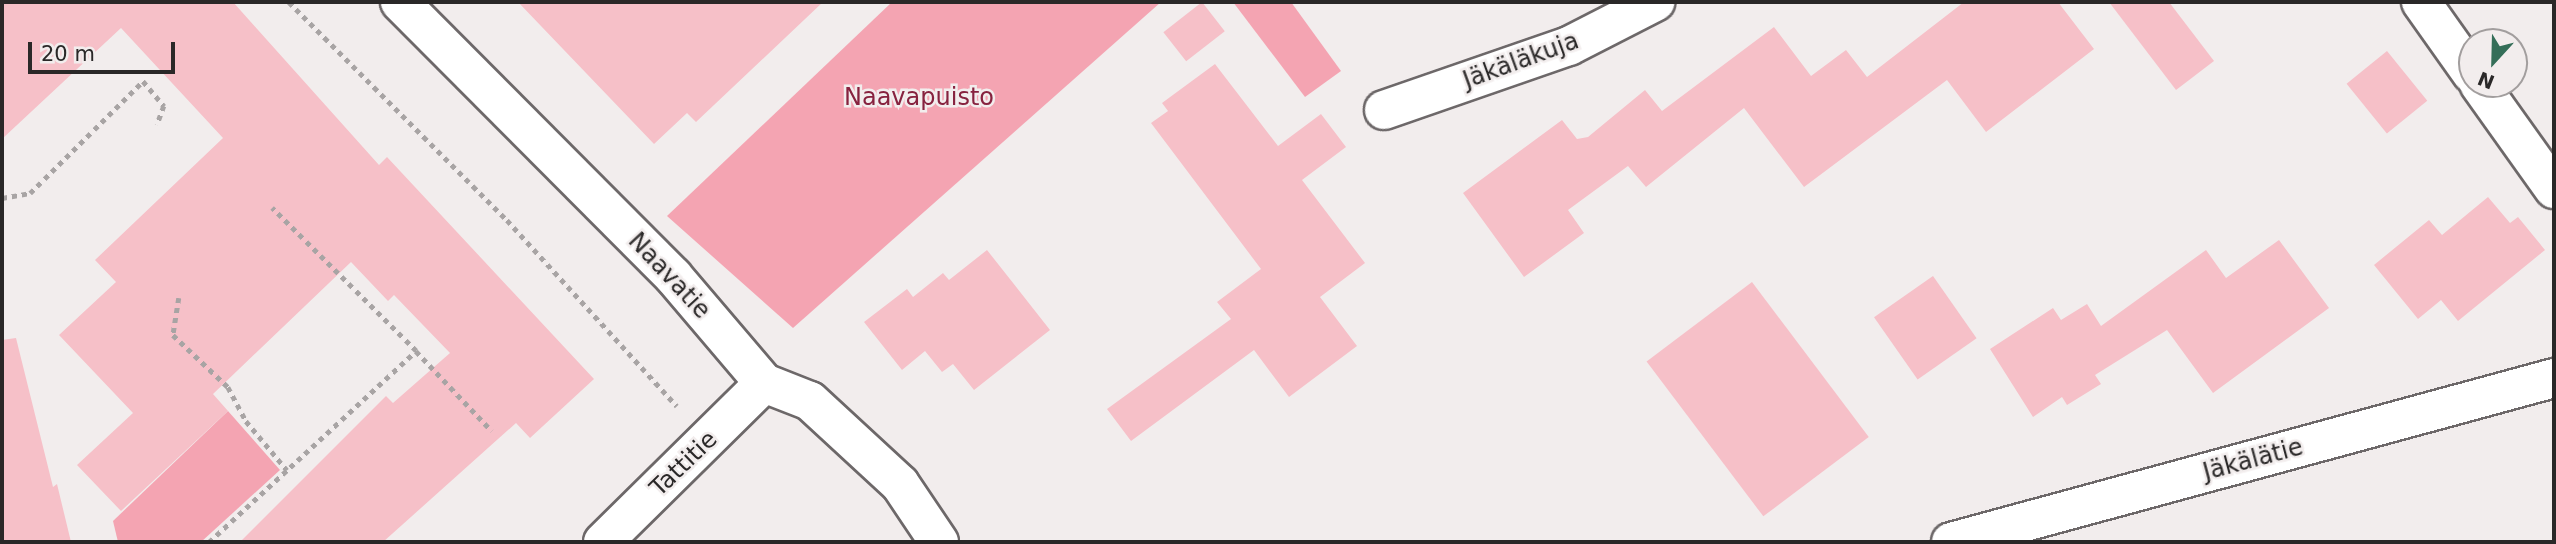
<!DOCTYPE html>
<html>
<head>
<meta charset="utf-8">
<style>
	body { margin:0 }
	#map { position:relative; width:2556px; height:544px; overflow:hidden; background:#f2eded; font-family:"DejaVu Sans",sans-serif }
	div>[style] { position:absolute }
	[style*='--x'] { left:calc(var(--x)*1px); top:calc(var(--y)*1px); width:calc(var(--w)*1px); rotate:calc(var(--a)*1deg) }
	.green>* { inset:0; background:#f4a4b2 }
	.building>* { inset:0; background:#f6c0c8; transform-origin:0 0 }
	.path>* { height:4.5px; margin-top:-2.25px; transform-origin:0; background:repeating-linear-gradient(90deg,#a8a4a4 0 5px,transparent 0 10px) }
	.roads { filter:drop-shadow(2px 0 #6d6869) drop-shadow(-2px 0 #6d6869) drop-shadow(0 2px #6d6869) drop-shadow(0 -2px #6d6869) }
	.street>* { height:38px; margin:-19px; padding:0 19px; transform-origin:19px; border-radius:19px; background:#fff }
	span { translate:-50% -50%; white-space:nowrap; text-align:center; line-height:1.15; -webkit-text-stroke:5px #f2eded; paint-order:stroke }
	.street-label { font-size:24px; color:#2a2828 }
	.park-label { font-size:24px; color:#87223f }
	.frame { position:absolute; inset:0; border:4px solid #2a2828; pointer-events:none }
	.north { position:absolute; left:2458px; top:28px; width:70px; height:70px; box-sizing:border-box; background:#f2eded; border:2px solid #a29e9e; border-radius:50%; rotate:202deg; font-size:19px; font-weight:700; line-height:28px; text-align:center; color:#2a2828 }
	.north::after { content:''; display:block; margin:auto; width:24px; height:32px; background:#346e58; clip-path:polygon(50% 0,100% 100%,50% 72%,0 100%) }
	.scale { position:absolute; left:28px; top:42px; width:147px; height:32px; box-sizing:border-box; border:4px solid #2a2828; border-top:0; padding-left:9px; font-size:21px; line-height:24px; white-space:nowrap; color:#2a2828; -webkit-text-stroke:5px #f2eded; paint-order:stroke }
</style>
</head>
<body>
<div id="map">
	<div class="green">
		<i style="clip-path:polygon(892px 2px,1161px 2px,793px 328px,667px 216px)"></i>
		<i style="clip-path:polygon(1233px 2px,1291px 2px,1341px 71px,1305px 97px)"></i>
		<i style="clip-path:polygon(228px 411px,280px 470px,201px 542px,118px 542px,113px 521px)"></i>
	</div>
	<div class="building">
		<i style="clip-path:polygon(2px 2px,233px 2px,379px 165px,387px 157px,594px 379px,530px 438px,516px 423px,383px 542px,240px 542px,386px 396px,393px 403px,450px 353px,394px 295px,388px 301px,351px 262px,213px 394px,228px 411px,121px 511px,77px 465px,133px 413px,59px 335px,116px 282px,95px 260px,223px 138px,121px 28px,2px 139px)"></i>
		<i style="clip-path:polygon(518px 2px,823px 2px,696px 122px,687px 113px,654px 144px)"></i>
		<i style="left:1202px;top:2px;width:37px;height:49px;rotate:52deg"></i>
		<i style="clip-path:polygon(1964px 2px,2058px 2px,2094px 49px,1986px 132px,1947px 80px,1804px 187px,1744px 108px,1646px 187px,1628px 166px,1568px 210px,1584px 233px,1524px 277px,1463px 193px,1562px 120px,1577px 139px,1588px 137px,1645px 90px,1662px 111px,1774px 27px,1811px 76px,1846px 50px,1867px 77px)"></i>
		<i style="clip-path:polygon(2109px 2px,2169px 2px,2214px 61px,2176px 90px)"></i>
		<i style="left:2387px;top:51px;width:64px;height:52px;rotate:51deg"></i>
		<i style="clip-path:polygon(1215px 64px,1278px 146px,1321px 114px,1346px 147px,1302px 180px,1365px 263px,1320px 297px,1357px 346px,1289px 397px,1254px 350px,1131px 441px,1107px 409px,1231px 319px,1217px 302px,1261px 269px,1151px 123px,1168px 111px,1162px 103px)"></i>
		<i style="clip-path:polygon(2488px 197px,2510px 223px,2518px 217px,2545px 250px,2458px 321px,2441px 300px,2418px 319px,2374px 265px,2429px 220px,2442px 235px)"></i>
		<i style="clip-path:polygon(2279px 240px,2329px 308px,2213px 393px,2167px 330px,2095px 375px,2101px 384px,2067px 405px,2062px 397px,2033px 417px,1990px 349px,2053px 308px,2061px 320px,2087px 304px,2101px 326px,2206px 250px,2226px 278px)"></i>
		<i style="clip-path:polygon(987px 250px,1050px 330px,974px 390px,953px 364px,942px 372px,925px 351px,902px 370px,864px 322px,907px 289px,913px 297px,943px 273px,949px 280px)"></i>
		<i style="left:1933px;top:276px;width:76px;height:72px;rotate:55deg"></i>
		<i style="left:1752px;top:282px;width:194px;height:132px;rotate:53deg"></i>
		<i style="clip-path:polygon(16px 338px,53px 487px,57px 484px,71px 542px,2px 542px,2px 340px)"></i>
	</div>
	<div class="path">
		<i style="--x:289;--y:2;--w:308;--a:45"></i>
		<i style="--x:507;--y:220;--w:252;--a:47.6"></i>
		<i style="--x:2;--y:198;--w:28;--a:-10"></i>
		<i style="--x:30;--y:193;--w:159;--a:-44.7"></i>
		<i style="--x:143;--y:81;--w:33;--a:50"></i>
		<i style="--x:164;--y:106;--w:20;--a:110"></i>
		<i style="--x:179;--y:298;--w:37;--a:99"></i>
		<i style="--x:173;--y:335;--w:76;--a:43.4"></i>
		<i style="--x:228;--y:387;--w:38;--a:62"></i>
		<i style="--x:246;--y:421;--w:64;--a:50.1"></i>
		<i style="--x:416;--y:351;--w:110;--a:46.5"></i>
		<i style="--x:209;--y:542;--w:282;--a:-42.7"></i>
		<i style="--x:416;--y:351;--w:203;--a:-135.2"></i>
	</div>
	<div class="roads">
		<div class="street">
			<i style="--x:400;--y:2;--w:387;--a:45.1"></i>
			<i style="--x:673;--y:276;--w:140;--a:49.6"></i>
			<i style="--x:764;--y:383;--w:49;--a:21.4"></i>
			<i style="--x:810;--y:401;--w:122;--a:42.7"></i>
			<i style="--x:900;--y:484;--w:70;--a:56.1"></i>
			<i style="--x:2421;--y:2;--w:88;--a:54.7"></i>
			<i style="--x:2479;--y:84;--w:129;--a:54.5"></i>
			<i style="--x:1384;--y:110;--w:196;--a:-19.1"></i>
			<i style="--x:1569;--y:46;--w:97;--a:-27.1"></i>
			<i style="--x:603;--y:542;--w:226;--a:-44.6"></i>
			<i style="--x:1951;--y:542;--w:625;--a:-15.21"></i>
		</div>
	</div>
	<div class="street-label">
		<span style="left:1521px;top:61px;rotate:-20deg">Jäkäläkuja</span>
		<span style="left:669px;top:276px;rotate:47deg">Naavatie</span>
		<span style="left:2253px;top:460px;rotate:-15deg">Jäkälätie</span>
		<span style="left:684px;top:464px;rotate:-44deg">Tattitie</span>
	</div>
	<div class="park-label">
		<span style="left:919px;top:98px">Naavapuisto</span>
	</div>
	<div class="frame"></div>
	<div class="north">N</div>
	<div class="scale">20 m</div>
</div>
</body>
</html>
